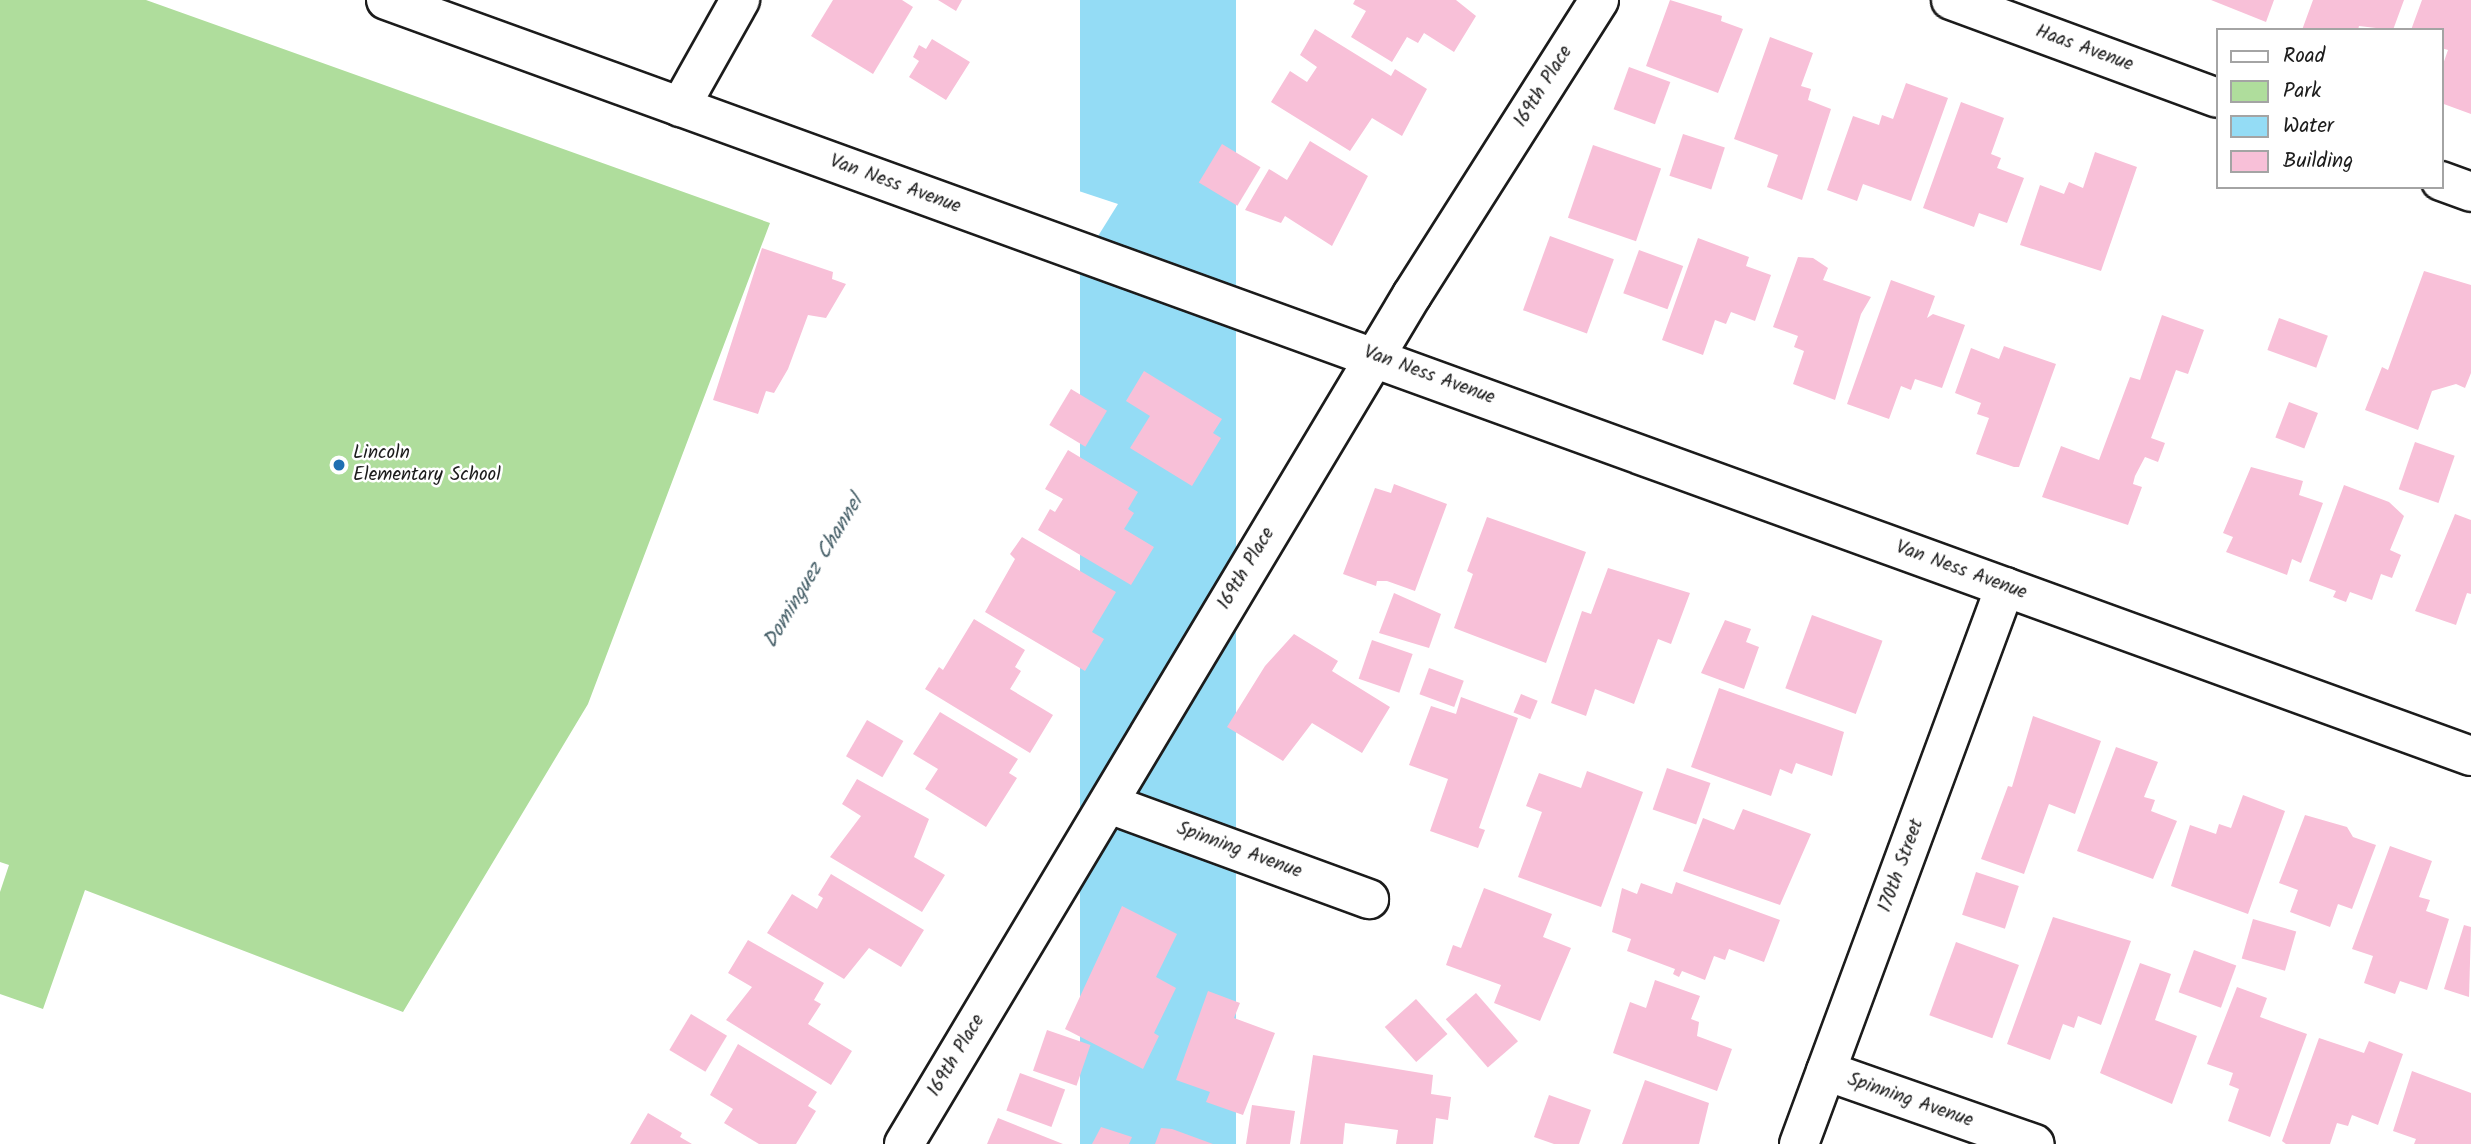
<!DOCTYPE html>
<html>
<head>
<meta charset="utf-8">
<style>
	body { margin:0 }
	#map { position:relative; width:2471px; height:1144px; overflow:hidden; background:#fff; font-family:Kalam,sans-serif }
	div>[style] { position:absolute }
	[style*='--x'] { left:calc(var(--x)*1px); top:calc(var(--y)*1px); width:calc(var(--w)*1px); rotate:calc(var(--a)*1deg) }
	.green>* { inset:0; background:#afdd9c }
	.water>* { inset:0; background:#94dcf5; transform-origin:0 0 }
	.pier>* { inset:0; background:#fff }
	.building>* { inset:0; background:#f8c0d8; transform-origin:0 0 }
	.roads { filter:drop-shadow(2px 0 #1c1c1c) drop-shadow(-2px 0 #1c1c1c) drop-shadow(0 2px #1c1c1c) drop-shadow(0 -2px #1c1c1c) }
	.minor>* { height:38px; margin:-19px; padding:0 19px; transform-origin:19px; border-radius:19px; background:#fff }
	.major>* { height:38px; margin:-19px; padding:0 19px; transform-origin:19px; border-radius:19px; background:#fff }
	.dots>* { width:19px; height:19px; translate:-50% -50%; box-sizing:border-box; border:4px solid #fff; border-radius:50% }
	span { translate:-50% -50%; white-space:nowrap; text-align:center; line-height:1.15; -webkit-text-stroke:5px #fff; paint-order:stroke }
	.street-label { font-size:19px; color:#1c1c1c }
	.poi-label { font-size:19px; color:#1c1c1c }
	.left { translate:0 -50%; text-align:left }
	.water-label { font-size:21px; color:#465f68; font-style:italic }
	.legend { position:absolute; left:2216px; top:28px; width:228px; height:161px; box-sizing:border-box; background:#fff; border:2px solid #a4a4a4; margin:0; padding:9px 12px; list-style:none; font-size:21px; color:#1c1c1c }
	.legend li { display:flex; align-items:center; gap:14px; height:35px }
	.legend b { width:35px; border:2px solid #a4a4a4 }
</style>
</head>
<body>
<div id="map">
	<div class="green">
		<i style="clip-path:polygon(0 0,146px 0,770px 223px,588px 704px,403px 1012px,85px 890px,43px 1009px,0 994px,0 892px,9px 865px,0 862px)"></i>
	</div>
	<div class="water">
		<i style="left:1080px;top:0;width:156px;height:1335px"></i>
	</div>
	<div class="pier">
		<i style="clip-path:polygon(982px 159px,1118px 204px,1052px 310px,919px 264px)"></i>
	</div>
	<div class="building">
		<i style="clip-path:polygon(833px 0,902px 0,913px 7px,873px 74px,811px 36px)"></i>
		<i style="clip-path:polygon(938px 0,962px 0,956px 11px)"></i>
		<i style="clip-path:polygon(1355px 0,1456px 0,1476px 16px,1454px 52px,1424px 33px,1418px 43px,1407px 37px,1392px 62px,1351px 37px,1366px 11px,1353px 4px)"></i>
		<i style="clip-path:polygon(1670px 0,1722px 16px,1721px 21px,1743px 29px,1718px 93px,1646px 66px)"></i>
		<i style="clip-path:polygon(2211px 0,2274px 0,2266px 22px)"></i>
		<i style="clip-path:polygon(2313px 0,2404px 0,2393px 30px,2359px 26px,2358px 30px,2302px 30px)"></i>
		<i style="clip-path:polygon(2422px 0,2471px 0,2471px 114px,2441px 103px,2441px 70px,2448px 50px,2441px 48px,2441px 30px,2411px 30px)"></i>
		<i style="clip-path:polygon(1315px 29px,1391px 76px,1395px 69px,1427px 89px,1402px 136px,1372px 118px,1350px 151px,1271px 102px,1290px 71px,1307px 82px,1317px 67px,1300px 55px)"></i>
		<i style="clip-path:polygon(1770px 37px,1813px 53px,1801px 86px,1811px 89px,1808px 100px,1831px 109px,1802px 200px,1767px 187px,1778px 155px,1734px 139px)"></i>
		<i style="clip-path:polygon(932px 39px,970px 62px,946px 100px,909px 77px,919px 61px,913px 57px,919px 45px,926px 49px)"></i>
		<i style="left:1629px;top:67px;width:44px;height:45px;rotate:20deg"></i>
		<i style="clip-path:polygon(1906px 83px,1948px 98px,1911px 201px,1863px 184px,1857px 201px,1827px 190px,1853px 116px,1879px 125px,1882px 115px,1893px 119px)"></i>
		<i style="clip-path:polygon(1961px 102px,2004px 118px,1991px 154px,2001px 158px,1997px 168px,2024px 178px,2007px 223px,1979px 213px,1974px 227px,1923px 208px)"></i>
		<i style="left:1683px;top:134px;width:44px;height:44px;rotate:18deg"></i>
		<i style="clip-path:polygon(1310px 141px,1368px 176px,1332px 246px,1285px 216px,1281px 223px,1245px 210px,1269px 169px,1287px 180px)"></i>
		<i style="left:1222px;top:144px;width:45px;height:45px;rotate:31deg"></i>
		<i style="left:1593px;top:145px;width:72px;height:77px;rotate:19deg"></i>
		<i style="clip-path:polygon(2095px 152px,2137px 167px,2101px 271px,2020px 245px,2040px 185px,2064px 194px,2069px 182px,2083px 188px)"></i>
		<i style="left:1550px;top:236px;width:68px;height:79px;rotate:20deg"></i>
		<i style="clip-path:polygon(1698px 238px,1749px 257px,1746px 266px,1771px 275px,1755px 321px,1731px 312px,1726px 324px,1715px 320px,1703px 355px,1662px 340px)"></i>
		<i style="clip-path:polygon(762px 248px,833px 272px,832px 279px,846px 284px,826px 318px,808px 315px,788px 369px,774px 393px,766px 391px,758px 414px,713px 400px)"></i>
		<i style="left:1639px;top:250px;width:47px;height:46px;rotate:20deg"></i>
		<i style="clip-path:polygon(1798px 257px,1813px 258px,1828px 268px,1823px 280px,1871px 297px,1861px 314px,1835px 400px,1793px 384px,1804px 351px,1794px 347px,1798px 336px,1773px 327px)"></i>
		<i style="clip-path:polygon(2424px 271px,2471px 285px,2471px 373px,2465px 388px,2456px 384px,2432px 391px,2418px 430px,2365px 410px,2382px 367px,2388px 370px)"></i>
		<i style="clip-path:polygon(1891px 280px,1935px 296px,1927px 318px,1933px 314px,1965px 325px,1942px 388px,1915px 379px,1911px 390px,1901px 386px,1889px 419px,1847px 404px)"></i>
		<i style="clip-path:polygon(2162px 315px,2204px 330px,2188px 374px,2176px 370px,2151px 438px,2165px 443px,2158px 462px,2145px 457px,2135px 476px,2133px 484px,2142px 487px,2128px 525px,2042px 497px,2061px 446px,2099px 460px,2130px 377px,2140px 380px)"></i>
		<i style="left:2279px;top:318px;width:52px;height:34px;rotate:20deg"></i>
		<i style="clip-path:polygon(2004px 346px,2056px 364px,2019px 467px,2014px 467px,1976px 454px,1989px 418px,1977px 414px,1981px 403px,1955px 393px,1971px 348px,1999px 359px)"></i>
		<i style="clip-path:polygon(1144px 371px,1222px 419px,1213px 433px,1221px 438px,1192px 486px,1130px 448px,1150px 416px,1126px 401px)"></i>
		<i style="left:1071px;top:389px;width:42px;height:42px;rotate:31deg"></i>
		<i style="left:2289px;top:402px;width:31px;height:38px;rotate:21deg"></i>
		<i style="left:2415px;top:442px;width:42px;height:50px;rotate:19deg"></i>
		<i style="clip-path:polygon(1068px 450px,1138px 492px,1128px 509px,1134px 513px,1124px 529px,1154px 547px,1131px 585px,1038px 530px,1050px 509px,1055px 512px,1063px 499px,1045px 489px)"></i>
		<i style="clip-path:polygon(2251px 467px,2303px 481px,2299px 495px,2323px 503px,2301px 563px,2292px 559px,2287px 575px,2226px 552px,2233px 537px,2223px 533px)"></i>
		<i style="clip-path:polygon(1394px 484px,1447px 504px,1415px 591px,1387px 581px,1377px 581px,1376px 586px,1343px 574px,1375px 488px,1391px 493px)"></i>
		<i style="clip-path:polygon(2344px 485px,2389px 502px,2404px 516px,2390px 550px,2401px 555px,2392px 578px,2381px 574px,2372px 600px,2350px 592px,2346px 602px,2333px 597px,2336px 591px,2309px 581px)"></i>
		<i style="clip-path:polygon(2455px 514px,2471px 520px,2471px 594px,2467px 593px,2456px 625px,2415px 611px)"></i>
		<i style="clip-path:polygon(1487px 517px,1586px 552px,1546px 663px,1454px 628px,1473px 574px,1467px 571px)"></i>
		<i style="clip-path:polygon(1022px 537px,1116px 592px,1092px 632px,1104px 639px,1085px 671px,985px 612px,1015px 559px,1010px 554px)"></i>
		<i style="clip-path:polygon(1608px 568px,1690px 593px,1671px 644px,1658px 639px,1634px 704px,1595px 689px,1586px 716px,1551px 703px,1582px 611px,1591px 614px)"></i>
		<i style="clip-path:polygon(1394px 593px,1441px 614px,1429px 648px,1379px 633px)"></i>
		<i style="left:1812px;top:615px;width:75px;height:78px;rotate:20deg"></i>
		<i style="clip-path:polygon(974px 619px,1025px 650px,1015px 667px,1021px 671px,1010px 689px,1053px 715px,1030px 753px,925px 689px,939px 667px,943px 670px)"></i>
		<i style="clip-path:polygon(1725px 620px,1751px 629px,1746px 642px,1759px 647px,1744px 689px,1701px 673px)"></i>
		<i style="clip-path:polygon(1294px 634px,1338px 661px,1332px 671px,1390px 707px,1362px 753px,1312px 723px,1283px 761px,1227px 727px,1265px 666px)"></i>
		<i style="left:1372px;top:640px;width:43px;height:41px;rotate:19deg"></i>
		<i style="left:1429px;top:668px;width:37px;height:28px;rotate:20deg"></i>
		<i style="clip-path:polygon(1719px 688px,1844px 732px,1832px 776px,1796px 763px,1792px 774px,1780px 769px,1771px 796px,1691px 767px)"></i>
		<i style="left:1521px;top:694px;width:18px;height:20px;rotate:22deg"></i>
		<i style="clip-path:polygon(1461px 697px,1518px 718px,1479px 828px,1485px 830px,1478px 848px,1430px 831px,1448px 779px,1409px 765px,1431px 706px,1456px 714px)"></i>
		<i style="clip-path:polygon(940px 712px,1018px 759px,1009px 773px,1017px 778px,986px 827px,925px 789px,938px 769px,913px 754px)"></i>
		<i style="clip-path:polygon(2033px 716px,2101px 741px,2075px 814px,2049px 804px,2024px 874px,1981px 859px,2008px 786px,2012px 787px)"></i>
		<i style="left:867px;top:720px;width:42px;height:42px;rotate:30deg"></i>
		<i style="clip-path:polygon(2116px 747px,2158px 762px,2144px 797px,2155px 800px,2151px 811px,2177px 821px,2153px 879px,2077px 851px)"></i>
		<i style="left:1667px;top:768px;width:46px;height:44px;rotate:19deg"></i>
		<i style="clip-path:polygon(1587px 771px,1643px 792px,1601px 907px,1518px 877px,1542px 812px,1526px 806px,1539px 773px,1581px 788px)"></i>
		<i style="clip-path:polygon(857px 779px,929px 819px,914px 857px,945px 875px,922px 912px,830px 857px,861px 816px,842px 804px)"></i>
		<i style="clip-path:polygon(2243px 795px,2285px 811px,2248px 914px,2171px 886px,2190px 825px,2216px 834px,2219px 824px,2231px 828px)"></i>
		<i style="clip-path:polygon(1743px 809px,1811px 834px,1780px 905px,1683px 871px,1703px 818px,1734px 830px)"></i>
		<i style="clip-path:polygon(2305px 815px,2347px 827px,2353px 837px,2376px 845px,2352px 909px,2338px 904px,2330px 927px,2290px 912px,2298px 890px,2279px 883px)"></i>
		<i style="clip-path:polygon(2390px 846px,2432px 861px,2419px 897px,2430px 900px,2426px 911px,2449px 919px,2427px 990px,2400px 981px,2395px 994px,2364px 983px,2373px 956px,2352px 949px)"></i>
		<i style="left:1976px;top:872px;width:45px;height:45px;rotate:18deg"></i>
		<i style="clip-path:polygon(831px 874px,924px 930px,901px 967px,869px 948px,844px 979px,767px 933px,792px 894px,817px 909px,823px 898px,818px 895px)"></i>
		<i style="clip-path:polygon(1676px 882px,1780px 920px,1764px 962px,1729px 949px,1725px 960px,1714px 956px,1705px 980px,1682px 971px,1679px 977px,1673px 974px,1675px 969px,1627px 951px,1631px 939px,1612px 932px,1622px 888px,1637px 894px,1641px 883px,1672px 894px)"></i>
		<i style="clip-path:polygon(1484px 888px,1552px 914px,1543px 937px,1571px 948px,1540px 1021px,1494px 1003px,1501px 985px,1446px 965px,1453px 945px,1461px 948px)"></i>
		<i style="clip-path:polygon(1122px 906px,1177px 934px,1156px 977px,1176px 988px,1154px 1033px,1159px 1036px,1143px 1069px,1065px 1029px)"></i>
		<i style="clip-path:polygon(2053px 917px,2131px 941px,2101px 1025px,2078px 1016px,2074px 1028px,2063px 1024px,2050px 1060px,2007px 1044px)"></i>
		<i style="left:2253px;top:919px;width:45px;height:41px;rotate:16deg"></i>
		<i style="clip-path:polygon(2464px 925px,2471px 927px,2469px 997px,2444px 989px)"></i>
		<i style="clip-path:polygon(748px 940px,824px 983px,814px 1000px,821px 1004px,808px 1024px,852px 1051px,831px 1085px,726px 1020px,752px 987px,728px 973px)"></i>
		<i style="left:1956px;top:942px;width:67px;height:78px;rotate:20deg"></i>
		<i style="left:2194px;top:950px;width:45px;height:45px;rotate:20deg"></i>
		<i style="clip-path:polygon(2140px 963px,2171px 974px,2155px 1020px,2197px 1036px,2172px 1104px,2100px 1073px)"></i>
		<i style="clip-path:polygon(1655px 980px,1700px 996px,1691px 1019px,1699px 1022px,1697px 1036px,1732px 1049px,1717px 1091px,1613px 1053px,1630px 1002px,1646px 1008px)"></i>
		<i style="clip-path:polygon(2237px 987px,2267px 998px,2260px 1017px,2307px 1034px,2270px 1137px,2228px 1121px,2239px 1089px,2229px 1085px,2233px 1073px,2207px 1064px)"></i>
		<i style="clip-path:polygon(1208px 991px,1240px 1003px,1234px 1018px,1275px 1033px,1243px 1115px,1206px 1102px,1210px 1092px,1176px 1080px)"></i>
		<i style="left:1476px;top:993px;width:64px;height:40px;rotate:49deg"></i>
		<i style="left:1416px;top:999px;width:47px;height:42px;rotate:48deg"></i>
		<i style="left:691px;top:1014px;width:42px;height:42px;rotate:31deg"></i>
		<i style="left:1047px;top:1030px;width:46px;height:43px;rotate:19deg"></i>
		<i style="clip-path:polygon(2319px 1038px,2364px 1053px,2369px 1041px,2403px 1054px,2378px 1125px,2352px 1115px,2348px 1126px,2337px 1123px,2330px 1144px,2286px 1144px,2282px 1141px)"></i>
		<i style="clip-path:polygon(738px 1044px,817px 1092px,808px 1106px,816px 1111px,796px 1144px,759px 1144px,724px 1123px,733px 1109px,710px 1095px)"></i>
		<i style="clip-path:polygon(1313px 1055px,1433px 1075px,1431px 1094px,1451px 1097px,1448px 1120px,1436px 1118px,1433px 1144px,1396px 1144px,1398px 1130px,1345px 1123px,1343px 1144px,1300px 1144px)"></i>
		<i style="clip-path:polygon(2412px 1071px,2471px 1093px,2471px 1144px,2414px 1144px,2416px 1139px,2393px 1131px)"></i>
		<i style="left:1020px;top:1073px;width:48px;height:40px;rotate:20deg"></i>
		<i style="clip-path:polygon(1645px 1080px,1709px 1103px,1699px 1144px,1622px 1144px)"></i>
		<i style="clip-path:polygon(1549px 1095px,1591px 1110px,1579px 1144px,1554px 1144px,1534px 1137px)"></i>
		<i style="clip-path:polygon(1252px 1105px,1295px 1111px,1290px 1144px,1246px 1144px)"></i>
		<i style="clip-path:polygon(648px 1113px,682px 1133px,680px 1137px,692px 1144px,630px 1144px)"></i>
		<i style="clip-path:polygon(998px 1118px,1063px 1144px,987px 1144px)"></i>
		<i style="clip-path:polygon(1101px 1127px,1132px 1137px,1129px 1144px,1092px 1144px)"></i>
		<i style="clip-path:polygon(1161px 1128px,1172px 1129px,1213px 1144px,1155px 1144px)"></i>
	</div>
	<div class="roads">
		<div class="minor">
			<i style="--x:1951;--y:0;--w:283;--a:20.2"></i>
			<i style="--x:680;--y:107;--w:123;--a:-60.7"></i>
			<i style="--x:2441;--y:181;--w:32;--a:20"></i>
			<i style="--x:1109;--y:804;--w:277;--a:20.1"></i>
			<i style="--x:1826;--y:1071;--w:221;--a:19.3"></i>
			<i style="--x:904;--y:1144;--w:989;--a:-59.11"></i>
			<i style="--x:1412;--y:295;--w:349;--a:-57.6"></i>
			<i style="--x:1799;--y:1144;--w:594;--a:-69.7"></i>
		</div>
		<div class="major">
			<i style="--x:386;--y:0;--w:2218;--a:19.93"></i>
		</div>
	</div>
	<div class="dots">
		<i style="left:339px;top:465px;background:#1f6fb2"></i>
	</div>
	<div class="street-label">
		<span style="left:2084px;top:49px;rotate:20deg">Haas Avenue</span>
		<span style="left:1544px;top:87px;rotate:-58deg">169th Place</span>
		<span style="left:895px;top:185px;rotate:20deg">Van Ness Avenue</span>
		<span style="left:1429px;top:376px;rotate:20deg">Van Ness Avenue</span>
		<span style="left:1247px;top:569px;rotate:-59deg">169th Place</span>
		<span style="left:1961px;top:571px;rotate:20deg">Van Ness Avenue</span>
		<span style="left:1239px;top:851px;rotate:20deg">Spinning Avenue</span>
		<span style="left:1902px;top:866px;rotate:-70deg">170th Street</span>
		<span style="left:957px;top:1056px;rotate:-59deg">169th Place</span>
		<span style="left:1910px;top:1101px;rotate:19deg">Spinning Avenue</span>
	</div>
	<div class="poi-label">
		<span class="left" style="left:353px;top:465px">Lincoln<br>Elementary School</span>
	</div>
	<div class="water-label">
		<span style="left:814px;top:572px;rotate:-59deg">Dominguez Channel</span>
	</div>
	<ul class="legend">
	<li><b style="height:9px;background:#fff"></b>Road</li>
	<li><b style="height:19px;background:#afdd9c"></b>Park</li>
	<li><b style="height:19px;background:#94dcf5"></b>Water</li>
	<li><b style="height:19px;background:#f8c0d8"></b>Building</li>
	</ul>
</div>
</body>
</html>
